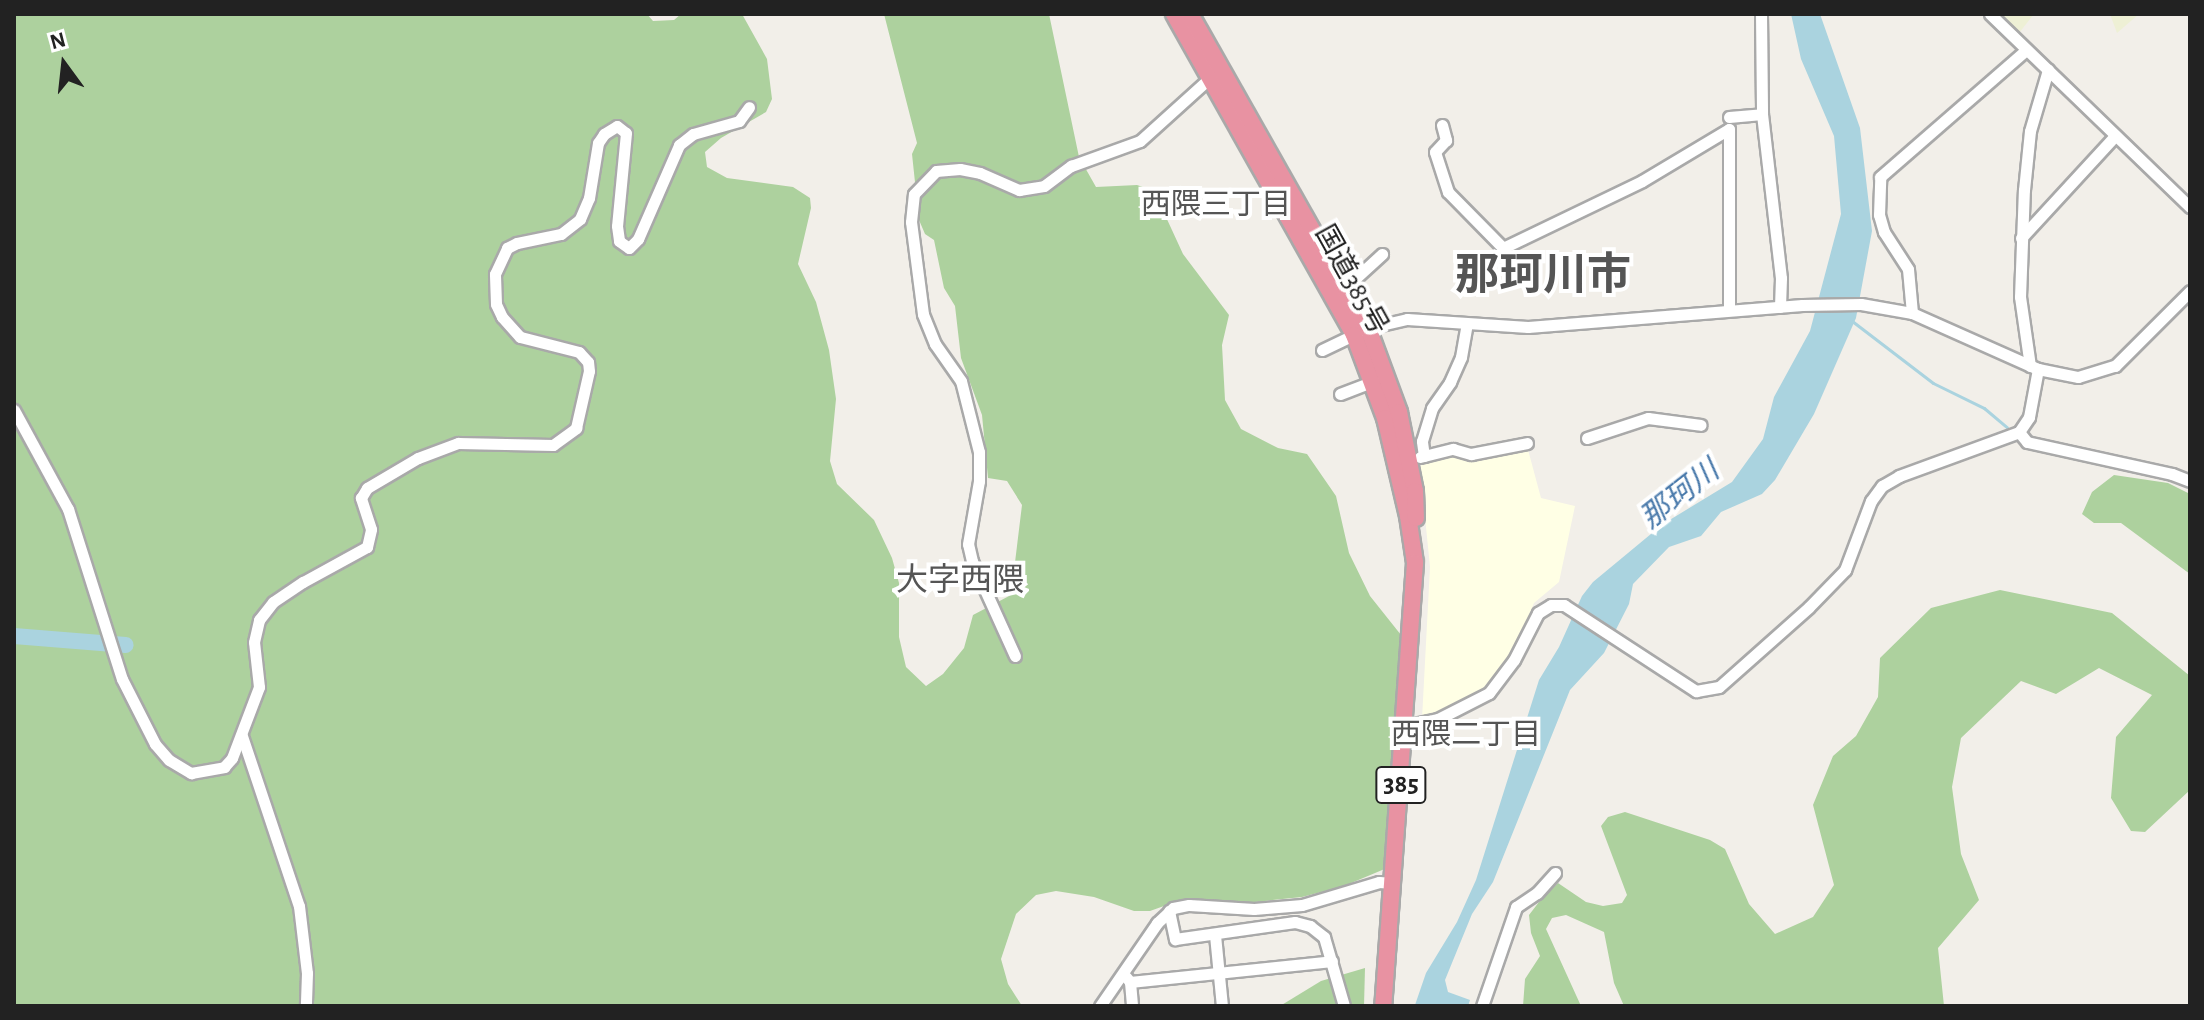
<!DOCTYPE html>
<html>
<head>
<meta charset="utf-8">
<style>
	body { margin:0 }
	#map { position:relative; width:2204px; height:1020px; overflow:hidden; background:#f2efe9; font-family:"Alegreya Sans","Noto Sans JP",sans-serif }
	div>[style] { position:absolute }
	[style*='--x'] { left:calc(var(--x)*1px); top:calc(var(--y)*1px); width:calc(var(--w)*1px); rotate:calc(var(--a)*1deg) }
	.education>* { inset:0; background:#ffffe5 }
	.farmland>* { inset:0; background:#eef0d5 }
	.forest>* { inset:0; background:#add19e }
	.water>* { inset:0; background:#aad3df }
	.stream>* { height:3px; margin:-1.5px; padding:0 1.5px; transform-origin:1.5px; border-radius:1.5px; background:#aad3df }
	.river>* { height:16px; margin:-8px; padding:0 8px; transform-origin:8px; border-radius:8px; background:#aad3df }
	.roads { filter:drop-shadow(2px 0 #a9a9a9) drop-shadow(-2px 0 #a9a9a9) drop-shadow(0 2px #a9a9a9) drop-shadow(0 -2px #a9a9a9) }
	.minor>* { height:11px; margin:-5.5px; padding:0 5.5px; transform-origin:5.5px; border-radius:5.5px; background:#fff }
	.highway>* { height:16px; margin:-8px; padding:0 8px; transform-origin:8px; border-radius:8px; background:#e892a2 }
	span { translate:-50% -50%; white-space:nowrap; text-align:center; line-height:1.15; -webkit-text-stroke:8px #fff; paint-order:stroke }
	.shield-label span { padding:2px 6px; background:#fff; border:2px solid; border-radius:6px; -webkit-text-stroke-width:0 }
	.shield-label { font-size:26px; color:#222; font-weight:700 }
	.street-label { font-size:28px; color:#222 }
	.neighbourhood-label { font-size:30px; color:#555 }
	.water-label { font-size:30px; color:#4a7aab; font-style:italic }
	.quarter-label { font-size:32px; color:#555 }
	.town-label { font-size:44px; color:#555; font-weight:700 }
	.frame { position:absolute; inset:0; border:16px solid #222; pointer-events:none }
	.north { position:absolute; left:24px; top:24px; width:80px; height:80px; -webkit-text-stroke:6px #fff; paint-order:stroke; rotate:345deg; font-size:22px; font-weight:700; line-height:32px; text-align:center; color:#222 }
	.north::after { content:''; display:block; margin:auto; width:28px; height:36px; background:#222; clip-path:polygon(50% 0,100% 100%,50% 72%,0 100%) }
</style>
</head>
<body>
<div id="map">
	<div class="education">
		<i style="clip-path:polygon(1527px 446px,1541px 498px,1575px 506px,1559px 582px,1534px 603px,1506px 669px,1487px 688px,1459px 708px,1422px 719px,1430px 567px,1420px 467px,1424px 462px,1444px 456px,1475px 458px)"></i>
	</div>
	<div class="farmland">
		<i style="clip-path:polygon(2002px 14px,2034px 14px,2019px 33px)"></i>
		<i style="clip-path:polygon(2110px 14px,2139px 14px,2117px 33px)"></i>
	</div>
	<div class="forest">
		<i style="clip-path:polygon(14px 14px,647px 14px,653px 21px,674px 20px,681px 14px,742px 14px,767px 59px,772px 99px,766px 112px,721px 138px,705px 152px,707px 167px,727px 178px,793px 187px,810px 198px,811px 208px,798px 264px,816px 302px,829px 350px,836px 399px,830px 461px,837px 484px,874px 520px,892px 558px,899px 583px,899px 637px,906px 667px,926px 686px,943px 674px,964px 648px,973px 615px,1011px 595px,1022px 505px,1007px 481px,988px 478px,982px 415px,961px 358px,955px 306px,944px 288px,934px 240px,925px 234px,919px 220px,912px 154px,917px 143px,884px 14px,1049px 14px,1079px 157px,1096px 187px,1137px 185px,1154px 191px,1183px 254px,1229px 315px,1222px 345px,1225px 400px,1241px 429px,1278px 448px,1307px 454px,1336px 496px,1349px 553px,1370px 596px,1405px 640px,1387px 868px,1344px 886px,1302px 897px,1207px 907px,1164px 906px,1150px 911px,1134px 911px,1094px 897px,1056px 891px,1036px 895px,1016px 914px,1001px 959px,1008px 984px,1022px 1006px,14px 1006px)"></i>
		<i style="clip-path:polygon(2114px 475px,2168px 483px,2190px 494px,2190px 574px,2121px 523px,2094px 523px,2082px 514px,2092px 492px)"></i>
		<i style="clip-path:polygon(2000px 590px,2112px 613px,2190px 676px,2190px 790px,2145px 832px,2131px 831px,2111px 798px,2116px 737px,2152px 695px,2099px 668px,2056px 694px,2021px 681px,1961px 738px,1952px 787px,1961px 854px,1979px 900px,1938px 948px,1944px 1006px,1624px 1006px,1614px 983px,1604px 932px,1566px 915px,1552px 918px,1546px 929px,1581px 1006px,1523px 1006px,1525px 979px,1540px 956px,1531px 933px,1529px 915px,1539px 902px,1558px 883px,1586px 902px,1603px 906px,1622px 903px,1627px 895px,1601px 826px,1608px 817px,1625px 812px,1710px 840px,1725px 849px,1749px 904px,1775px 934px,1813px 917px,1834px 885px,1813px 805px,1833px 756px,1856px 736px,1878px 697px,1880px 658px,1931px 608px)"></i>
		<i style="clip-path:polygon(1365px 968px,1364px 1006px,1280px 1006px,1321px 981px)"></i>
	</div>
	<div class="water">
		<i style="clip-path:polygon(1791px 14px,1820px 14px,1860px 128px,1872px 231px,1856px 318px,1814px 414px,1775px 480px,1762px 494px,1721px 512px,1701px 536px,1669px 547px,1633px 584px,1629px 604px,1604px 653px,1570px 690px,1493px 882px,1472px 914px,1445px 980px,1448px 992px,1470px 1000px,1468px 1006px,1415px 1005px,1426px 973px,1457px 922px,1476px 880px,1539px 680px,1559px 647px,1582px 596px,1593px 582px,1663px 524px,1732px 482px,1763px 439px,1774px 397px,1810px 331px,1841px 214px,1834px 136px,1801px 59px)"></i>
	</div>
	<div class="stream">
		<i style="--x:1852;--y:321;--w:102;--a:37.4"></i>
		<i style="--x:1933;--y:383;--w:57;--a:26.1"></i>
		<i style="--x:1984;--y:408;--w:30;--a:40"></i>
		<i style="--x:2163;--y:478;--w:16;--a:14"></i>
	</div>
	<div class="river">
		<i style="--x:14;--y:636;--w:112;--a:4.6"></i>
	</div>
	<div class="roads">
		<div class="minor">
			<i style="--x:1761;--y:14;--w:100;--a:89.4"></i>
			<i style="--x:1762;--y:114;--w:165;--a:83.4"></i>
			<i style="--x:1781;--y:278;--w:29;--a:92"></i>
			<i style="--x:1990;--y:14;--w:278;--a:44"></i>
			<i style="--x:1729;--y:117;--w:33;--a:-5"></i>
			<i style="--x:1442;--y:125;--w:16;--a:75"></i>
			<i style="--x:1446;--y:140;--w:16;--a:133"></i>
			<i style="--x:1435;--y:152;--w:42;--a:72"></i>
			<i style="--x:1448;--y:192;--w:78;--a:45.5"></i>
			<i style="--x:1503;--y:248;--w:154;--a:-25.7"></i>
			<i style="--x:1642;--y:181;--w:101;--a:-30.9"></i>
			<i style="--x:2021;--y:238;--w:137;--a:-47.4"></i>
			<i style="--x:1346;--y:287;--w:49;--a:-42.5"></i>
			<i style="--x:1729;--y:310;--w:181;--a:-90"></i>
			<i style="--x:1912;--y:313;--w:44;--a:-95.2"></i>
			<i style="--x:1908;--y:269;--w:44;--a:-123"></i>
			<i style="--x:1884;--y:232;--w:18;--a:-106"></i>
			<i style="--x:1879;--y:215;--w:38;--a:-88"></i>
			<i style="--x:1880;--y:177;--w:192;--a:-41"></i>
			<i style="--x:1322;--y:350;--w:51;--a:-25.6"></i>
			<i style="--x:1368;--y:328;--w:40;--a:-13"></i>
			<i style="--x:1407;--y:319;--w:121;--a:3.8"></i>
			<i style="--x:1528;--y:327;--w:275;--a:-4.6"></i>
			<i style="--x:1802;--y:305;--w:59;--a:-1"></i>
			<i style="--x:1861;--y:304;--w:52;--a:10"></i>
			<i style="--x:1912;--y:313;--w:138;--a:24"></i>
			<i style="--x:2038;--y:369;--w:41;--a:11.3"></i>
			<i style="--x:2078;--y:377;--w:39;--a:-17"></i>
			<i style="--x:2115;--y:366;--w:106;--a:-45"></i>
			<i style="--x:2030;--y:366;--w:70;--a:-98.2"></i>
			<i style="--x:2020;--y:297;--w:107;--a:-87.9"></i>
			<i style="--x:2024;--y:190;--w:59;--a:-84.2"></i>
			<i style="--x:2030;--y:131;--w:64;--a:-73.6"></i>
			<i style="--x:1340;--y:394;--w:36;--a:-21"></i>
			<i style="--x:14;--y:410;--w:113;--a:61.4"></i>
			<i style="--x:68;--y:509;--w:178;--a:72.4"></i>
			<i style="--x:122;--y:679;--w:73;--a:63.1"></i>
			<i style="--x:155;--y:744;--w:21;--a:49"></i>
			<i style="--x:169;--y:760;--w:26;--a:31"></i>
			<i style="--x:191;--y:773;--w:34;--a:-10"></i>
			<i style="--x:224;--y:767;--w:12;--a:-48"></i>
			<i style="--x:232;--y:758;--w:76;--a:-69.2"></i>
			<i style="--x:259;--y:687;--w:45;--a:-96.3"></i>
			<i style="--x:254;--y:642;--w:23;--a:-77"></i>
			<i style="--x:259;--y:620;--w:23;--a:-52"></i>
			<i style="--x:273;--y:602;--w:36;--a:-34"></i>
			<i style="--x:303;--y:582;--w:73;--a:-28.7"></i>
			<i style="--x:367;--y:547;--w:18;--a:-77"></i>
			<i style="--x:371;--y:529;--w:33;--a:-108"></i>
			<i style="--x:361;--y:498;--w:12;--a:-59"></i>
			<i style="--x:367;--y:488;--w:59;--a:-30.5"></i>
			<i style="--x:418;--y:458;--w:43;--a:-20.6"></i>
			<i style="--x:458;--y:443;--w:95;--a:1.2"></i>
			<i style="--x:553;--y:445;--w:29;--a:-36"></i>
			<i style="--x:576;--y:428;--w:58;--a:-77.2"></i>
			<i style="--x:589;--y:371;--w:9;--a:-96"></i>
			<i style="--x:588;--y:362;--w:13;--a:-132"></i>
			<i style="--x:579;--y:352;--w:61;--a:-165.7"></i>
			<i style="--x:520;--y:337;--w:27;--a:-132"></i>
			<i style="--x:502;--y:317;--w:14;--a:-115"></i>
			<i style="--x:496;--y:304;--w:30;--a:-92"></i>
			<i style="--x:495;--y:274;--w:29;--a:-65"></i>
			<i style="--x:507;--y:248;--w:11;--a:-27"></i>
			<i style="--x:517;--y:243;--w:45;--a:-11.6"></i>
			<i style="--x:561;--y:234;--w:24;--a:-38"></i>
			<i style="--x:580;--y:219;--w:23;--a:-67"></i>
			<i style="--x:589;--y:198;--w:56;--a:-80.7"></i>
			<i style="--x:598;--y:143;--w:11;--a:-56"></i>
			<i style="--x:604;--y:134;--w:15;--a:-32"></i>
			<i style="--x:617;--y:126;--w:11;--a:38"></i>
			<i style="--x:626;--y:133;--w:93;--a:95.5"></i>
			<i style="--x:617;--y:226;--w:15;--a:82"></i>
			<i style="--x:619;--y:241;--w:12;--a:35"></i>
			<i style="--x:629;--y:248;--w:13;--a:-45"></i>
			<i style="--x:638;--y:239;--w:103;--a:-66.4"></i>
			<i style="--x:679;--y:145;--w:18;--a:-38"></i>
			<i style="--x:693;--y:134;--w:48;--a:-15.8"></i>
			<i style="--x:739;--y:121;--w:17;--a:-54"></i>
			<i style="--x:2019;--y:432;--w:13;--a:51"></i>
			<i style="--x:2027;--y:442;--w:148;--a:12.4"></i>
			<i style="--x:2172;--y:474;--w:19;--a:21"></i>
			<i style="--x:1587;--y:438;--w:64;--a:-18.2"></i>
			<i style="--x:1648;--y:418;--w:53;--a:7.5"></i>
			<i style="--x:1424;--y:456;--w:15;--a:-98"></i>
			<i style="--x:1422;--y:441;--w:34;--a:-73"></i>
			<i style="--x:1432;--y:408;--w:32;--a:-55"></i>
			<i style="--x:1450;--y:382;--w:27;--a:-66"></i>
			<i style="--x:1461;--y:357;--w:34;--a:-80"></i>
			<i style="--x:1420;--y:457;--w:34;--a:-14"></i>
			<i style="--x:1453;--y:449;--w:19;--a:16"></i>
			<i style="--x:1471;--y:454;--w:57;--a:-11.1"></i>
			<i style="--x:1015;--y:656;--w:104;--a:-114.4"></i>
			<i style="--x:972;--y:561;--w:17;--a:-103"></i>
			<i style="--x:968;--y:544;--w:64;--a:-80.1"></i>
			<i style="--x:979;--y:481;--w:29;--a:-90"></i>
			<i style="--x:979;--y:452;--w:73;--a:-104.2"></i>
			<i style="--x:961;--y:381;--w:45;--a:-125.1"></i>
			<i style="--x:935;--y:344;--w:32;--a:-112"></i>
			<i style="--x:923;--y:314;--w:93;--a:-97.4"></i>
			<i style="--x:911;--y:222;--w:28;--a:-84"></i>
			<i style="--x:914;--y:194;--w:32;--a:-46"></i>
			<i style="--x:936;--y:171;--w:24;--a:-5"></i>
			<i style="--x:960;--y:169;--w:20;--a:11"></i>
			<i style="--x:980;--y:173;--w:43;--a:23.6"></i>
			<i style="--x:1019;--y:190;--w:25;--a:-9"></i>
			<i style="--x:1044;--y:186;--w:34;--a:-37"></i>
			<i style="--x:1071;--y:166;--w:73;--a:-19.9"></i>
			<i style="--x:1140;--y:141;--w:97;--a:-42.1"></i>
			<i style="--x:1405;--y:726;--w:34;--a:-12"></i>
			<i style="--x:1438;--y:719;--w:57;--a:-27"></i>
			<i style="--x:1489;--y:693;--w:41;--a:-52.9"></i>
			<i style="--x:1514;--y:660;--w:53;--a:-62.9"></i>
			<i style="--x:1538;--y:613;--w:15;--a:-32"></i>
			<i style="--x:1551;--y:605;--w:13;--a:0"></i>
			<i style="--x:1564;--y:605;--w:158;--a:33.1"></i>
			<i style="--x:1696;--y:691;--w:23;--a:-10"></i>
			<i style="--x:1719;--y:687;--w:120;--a:-41.6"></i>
			<i style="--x:1809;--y:607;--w:52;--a:-45.8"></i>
			<i style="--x:1845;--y:570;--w:74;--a:-69.4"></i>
			<i style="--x:1871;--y:501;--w:19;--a:-54"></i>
			<i style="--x:1882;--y:486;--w:20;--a:-30"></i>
			<i style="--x:1899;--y:476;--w:128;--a:-20.1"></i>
			<i style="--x:2019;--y:432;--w:18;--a:-56"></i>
			<i style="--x:2029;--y:417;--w:49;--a:-79.4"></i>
			<i style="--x:242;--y:736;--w:179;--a:71.5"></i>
			<i style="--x:299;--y:906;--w:67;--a:83.2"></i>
			<i style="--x:307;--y:973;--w:33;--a:92"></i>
			<i style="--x:1169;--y:911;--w:29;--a:78"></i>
			<i style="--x:1175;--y:939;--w:121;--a:-8.1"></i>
			<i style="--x:1295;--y:922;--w:16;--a:15"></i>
			<i style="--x:1310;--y:926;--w:18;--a:38"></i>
			<i style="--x:1324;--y:937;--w:72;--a:73.8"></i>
			<i style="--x:1215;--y:935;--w:71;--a:84.4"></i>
			<i style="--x:1126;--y:977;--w:6;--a:51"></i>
			<i style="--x:1130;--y:982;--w:24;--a:85"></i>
			<i style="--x:1130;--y:982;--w:203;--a:-5.9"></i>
			<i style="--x:1100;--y:1006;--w:101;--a:-55.5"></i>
			<i style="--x:1157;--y:923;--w:22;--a:-43"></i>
			<i style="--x:1173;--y:908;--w:16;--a:-11"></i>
			<i style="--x:1189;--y:905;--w:65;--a:3.5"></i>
			<i style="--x:1254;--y:909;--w:48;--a:-4.8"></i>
			<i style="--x:1302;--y:905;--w:80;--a:-16.6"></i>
			<i style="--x:1379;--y:882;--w:14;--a:4"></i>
			<i style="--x:1482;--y:1006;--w:105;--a:-71"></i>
			<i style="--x:1516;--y:907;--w:25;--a:-34"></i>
			<i style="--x:1537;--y:893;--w:27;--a:-48"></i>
		</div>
		<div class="highway">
			<i style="--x:1174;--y:14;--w:368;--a:60.7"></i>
			<i style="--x:1354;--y:335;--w:89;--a:69.5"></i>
			<i style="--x:1385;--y:418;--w:101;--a:76.8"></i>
			<i style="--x:1408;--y:516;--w:48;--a:81.5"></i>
			<i style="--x:1415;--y:563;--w:444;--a:94.1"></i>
			<i style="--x:1190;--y:14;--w:361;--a:60.5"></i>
			<i style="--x:1368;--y:328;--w:90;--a:69.7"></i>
			<i style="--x:1399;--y:412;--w:81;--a:78.6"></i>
			<i style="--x:1415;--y:491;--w:27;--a:88"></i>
		</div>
	</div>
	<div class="shield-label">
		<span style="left:1401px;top:785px">385</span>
	</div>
	<div class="street-label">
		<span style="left:1351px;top:280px;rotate:61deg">国道385号</span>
	</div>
	<div class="neighbourhood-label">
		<span style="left:1216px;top:205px">西隈三丁目</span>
		<span style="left:1466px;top:735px">西隈二丁目</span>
	</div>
	<div class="water-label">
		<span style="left:1680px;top:495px;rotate:-38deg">那珂川</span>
	</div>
	<div class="quarter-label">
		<span style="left:960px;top:580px">大字西隈</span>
	</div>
	<div class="town-label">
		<span style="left:1543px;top:276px">那珂川市</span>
	</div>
	<div class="frame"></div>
	<div class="north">N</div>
</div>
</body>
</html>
